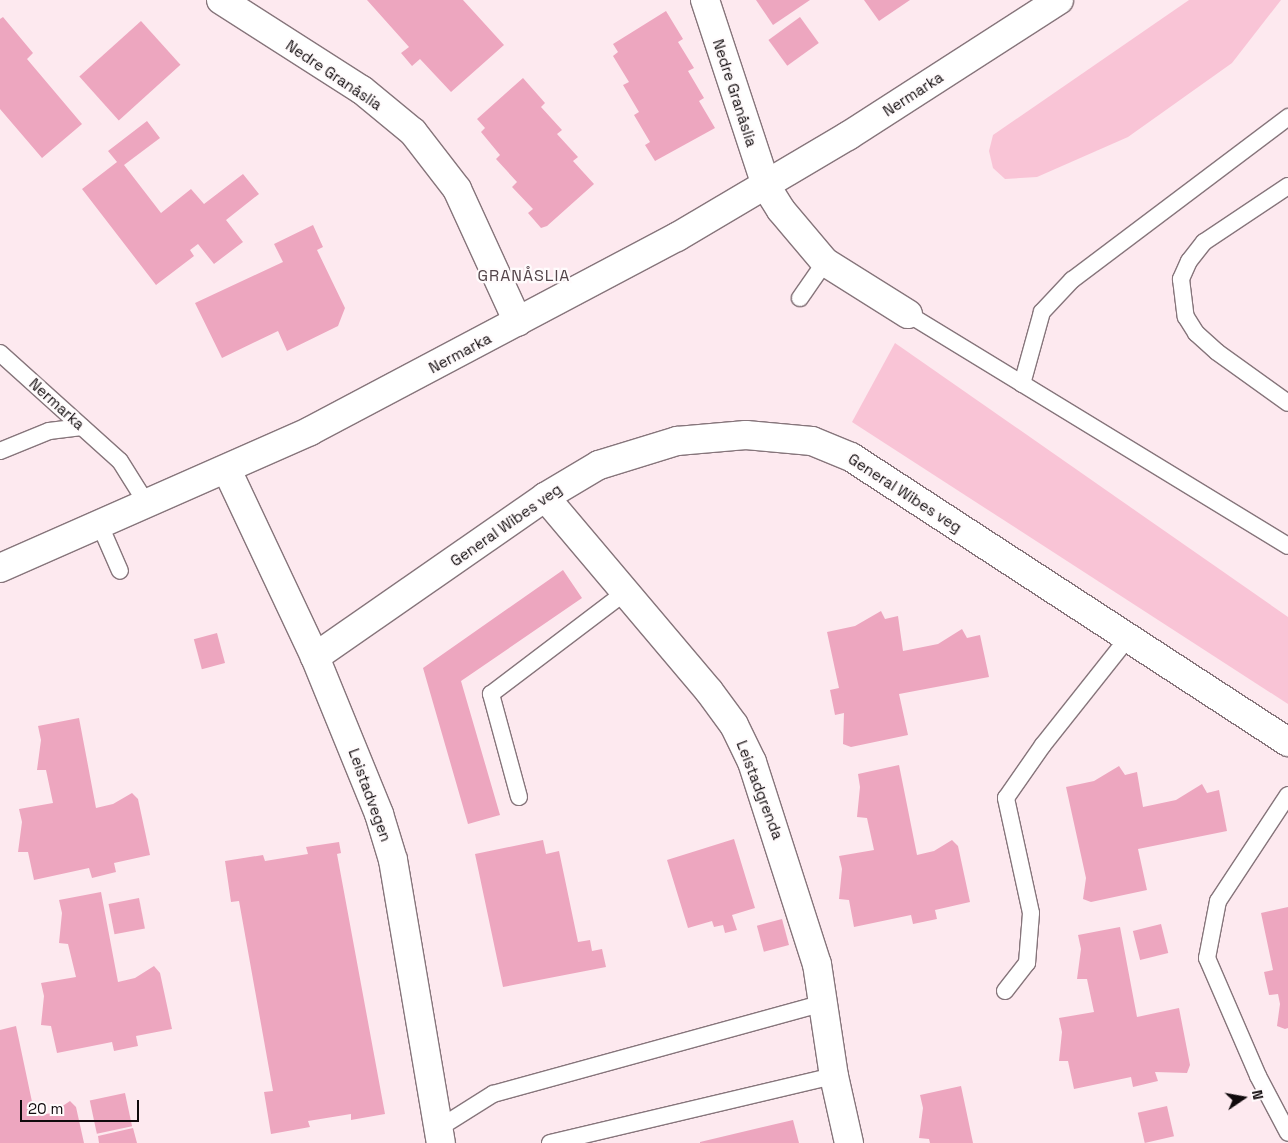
<!DOCTYPE html>
<html>
<head>
<meta charset="utf-8">
<style>
	body { margin:0 }
	#map { position:relative; width:1288px; height:1143px; overflow:hidden; background:#fde9ef; font-family:"Space Grotesk",sans-serif }
	div>[style] { position:absolute }
	[style*='--x'] { left:calc(var(--x)*1px); top:calc(var(--y)*1px); width:calc(var(--w)*1px); rotate:calc(var(--a)*1deg) }
	.green>* { inset:0; background:#f9c4d6 }
	.building>* { inset:0; background:#eda6bf; transform-origin:0 0 }
	.roads { filter:drop-shadow(1px 0 #86757b) drop-shadow(-1px 0 #86757b) drop-shadow(0 1px #86757b) drop-shadow(0 -1px #86757b) }
	.lane>* { height:16px; margin:-8px; padding:0 8px; transform-origin:8px; border-radius:8px; background:#fff }
	.street>* { height:28px; margin:-14px; padding:0 14px; transform-origin:14px; border-radius:14px; background:#fff }
	span { translate:-50% -50%; white-space:nowrap; text-align:center; line-height:1.15; -webkit-text-stroke:4.5px #fffbfc; paint-order:stroke }
	.street-label { font-size:15px; color:#100a0c }
	.neighbourhood-label { font-size:16px; color:#534449; letter-spacing:1px }
	.north { position:absolute; left:1218px; top:1073px; width:50px; height:50px; -webkit-text-stroke:4px #fffbfc; paint-order:stroke; rotate:78deg; font-size:14px; font-weight:700; line-height:20px; text-align:center; color:#100a0c }
	.north::after { content:''; display:block; margin:auto; width:18px; height:22px; background:#100a0c; clip-path:polygon(50% 0,100% 100%,50% 72%,0 100%) }
	.scale { position:absolute; left:20px; top:1100px; width:119px; height:22px; box-sizing:border-box; border:2px solid #100a0c; border-top:0; padding-left:6px; font-size:15px; line-height:18px; white-space:nowrap; color:#100a0c; -webkit-text-stroke:4px #fffbfc; paint-order:stroke }
</style>
</head>
<body>
<div id="map">
	<div class="green">
		<i style="clip-path:polygon(1189px 0,1281px 0,1232px 63px,1128px 137px,1037px 177px,1005px 179px,993px 168px,989px 151px,993px 135px)"></i>
		<i style="clip-path:polygon(895px 343px,1288px 617px,1288px 704px,852px 422px)"></i>
	</div>
	<div class="building">
		<i style="clip-path:polygon(367px 0,463px 0,504px 45px,451px 92px,420px 59px,412px 66px,401px 53px,409px 47px)"></i>
		<i style="clip-path:polygon(756px 0,810px 0,773px 25px)"></i>
		<i style="clip-path:polygon(864px 0,910px 0,879px 21px)"></i>
		<i style="clip-path:polygon(666px 11px,683px 39px,678px 42px,694px 68px,688px 71px,704px 98px,699px 101px,715px 128px,655px 161px,645px 145px,650px 142px,634px 115px,639px 112px,623px 85px,629px 82px,613px 56px,618px 52px,613px 44px)"></i>
		<i style="clip-path:polygon(3px 17px,33px 53px,27px 59px,82px 124px,42px 158px,0 109px,0 19px)"></i>
		<i style="left:800px;top:17px;width:32px;height:39px;rotate:54deg"></i>
		<i style="left:141px;top:21px;width:59px;height:83px;rotate:48deg"></i>
		<i style="clip-path:polygon(523px 78px,545px 103px,541px 107px,562px 130px,557px 134px,578px 157px,573px 161px,594px 184px,547px 226px,541px 228px,528px 213px,533px 209px,512px 187px,517px 182px,496px 159px,500px 155px,481px 132px,485px 128px,477px 119px)"></i>
		<i style="clip-path:polygon(147px 121px,160px 138px,124px 165px,161px 213px,191px 189px,204px 204px,243px 174px,259px 194px,226px 220px,243px 242px,214px 264px,198px 244px,190px 250px,194px 256px,156px 285px,82px 189px,117px 162px,108px 151px)"></i>
		<i style="clip-path:polygon(313px 225px,323px 247px,317px 250px,345px 308px,338px 326px,287px 351px,278px 331px,222px 358px,195px 303px,283px 262px,274px 244px)"></i>
		<i style="clip-path:polygon(563px 570px,582px 598px,461px 681px,500px 815px,468px 824px,423px 668px)"></i>
		<i style="clip-path:polygon(881px 611px,885px 619px,898px 616px,903px 651px,938px 644px,962px 629px,967px 638px,980px 635px,989px 677px,899px 694px,908px 735px,851px 747px,843px 744px,844px 713px,835px 715px,830px 690px,839px 688px,827px 632px,855px 626px)"></i>
		<i style="left:217px;top:633px;width:31px;height:24px;rotate:75deg"></i>
		<i style="clip-path:polygon(79px 718px,96px 808px,113px 804px,132px 793px,138px 799px,150px 855px,114px 863px,116px 872px,92px 878px,89px 868px,34px 880px,28px 852px,18px 852px,22px 822px,19px 809px,53px 803px,46px 770px,37px 770px,41px 740px,38px 726px)"></i>
		<i style="clip-path:polygon(899px 765px,917px 855px,934px 851px,952px 840px,958px 846px,970px 902px,935px 910px,937px 919px,913px 924px,911px 915px,854px 927px,849px 900px,839px 899px,842px 869px,839px 856px,874px 850px,867px 818px,857px 817px,860px 787px,858px 774px)"></i>
		<i style="clip-path:polygon(1119px 766px,1125px 775px,1137px 772px,1143px 807px,1176px 800px,1202px 784px,1207px 793px,1219px 790px,1227px 831px,1138px 849px,1147px 890px,1091px 902px,1083px 899px,1086px 878px,1066px 787px,1094px 781px)"></i>
		<i style="clip-path:polygon(734px 839px,755px 908px,732px 915px,737px 930px,725px 933px,723px 925px,714px 927px,712px 921px,688px 928px,667px 860px)"></i>
		<i style="clip-path:polygon(543px 840px,546px 854px,559px 851px,578px 942px,590px 940px,592px 951px,602px 949px,606px 967px,503px 987px,475px 854px)"></i>
		<i style="clip-path:polygon(339px 842px,341px 853px,337px 854px,385px 1114px,351px 1120px,351px 1114px,308px 1121px,310px 1127px,271px 1134px,264px 1092px,273px 1091px,239px 901px,231px 902px,225px 861px,263px 855px,265px 861px,308px 854px,306px 847px)"></i>
		<i style="clip-path:polygon(101px 892px,118px 982px,135px 978px,154px 966px,160px 973px,172px 1029px,136px 1036px,138px 1046px,114px 1051px,112px 1042px,57px 1053px,51px 1026px,41px 1025px,44px 996px,41px 983px,76px 977px,68px 944px,59px 943px,62px 913px,59px 900px)"></i>
		<i style="left:139px;top:898px;width:31px;height:31px;rotate:79deg"></i>
		<i style="clip-path:polygon(1288px 907px,1288px 1028px,1285px 1029px,1277px 1026px,1280px 1004px,1278px 994px,1269px 995px,1264px 972px,1273px 970px,1261px 913px)"></i>
		<i style="left:782px;top:919px;width:27px;height:26px;rotate:75deg"></i>
		<i style="left:1161px;top:924px;width:30px;height:29px;rotate:76deg"></i>
		<i style="clip-path:polygon(1120px 927px,1137px 1017px,1179px 1008px,1190px 1065px,1187px 1073px,1155px 1072px,1158px 1081px,1133px 1087px,1131px 1077px,1074px 1089px,1068px 1061px,1059px 1061px,1062px 1032px,1059px 1018px,1094px 1012px,1087px 979px,1077px 979px,1081px 949px,1078px 935px)"></i>
		<i style="clip-path:polygon(16px 1026px,35px 1116px,52px 1113px,70px 1101px,76px 1107px,84px 1143px,0 1143px,0 1030px)"></i>
		<i style="clip-path:polygon(961px 1086px,973px 1143px,930px 1143px,929px 1139px,919px 1138px,923px 1108px,920px 1095px)"></i>
		<i style="left:125px;top:1093px;width:34px;height:36px;rotate:78deg"></i>
		<i style="left:1167px;top:1106px;width:31px;height:30px;rotate:77deg"></i>
		<i style="clip-path:polygon(793px 1120px,799px 1143px,700px 1143px,700px 1142px)"></i>
		<i style="clip-path:polygon(133px 1128px,137px 1143px,99px 1143px,98px 1136px)"></i>
	</div>
	<div class="roads">
		<div class="lane">
			<i style="--x:1288;--y:186;--w:101;--a:146.3"></i>
			<i style="--x:1204;--y:242;--w:24;--a:128"></i>
			<i style="--x:1189;--y:261;--w:20;--a:114"></i>
			<i style="--x:1181;--y:279;--w:38;--a:83"></i>
			<i style="--x:1186;--y:317;--w:19;--a:58"></i>
			<i style="--x:1196;--y:333;--w:28;--a:42"></i>
			<i style="--x:1217;--y:352;--w:87;--a:35.7"></i>
			<i style="--x:800;--y:298;--w:44;--a:-55.2"></i>
			<i style="--x:908;--y:314;--w:445;--a:31.4"></i>
			<i style="--x:0;--y:353;--w:161;--a:42"></i>
			<i style="--x:120;--y:461;--w:51;--a:57.9"></i>
			<i style="--x:1022;--y:384;--w:75;--a:-74.5"></i>
			<i style="--x:1042;--y:312;--w:44;--a:-46.8"></i>
			<i style="--x:1072;--y:280;--w:271;--a:-37"></i>
			<i style="--x:0;--y:451;--w:53;--a:-22.2"></i>
			<i style="--x:49;--y:431;--w:33;--a:-7"></i>
			<i style="--x:99;--y:523;--w:52;--a:66.4"></i>
			<i style="--x:1288;--y:795;--w:127;--a:123.4"></i>
			<i style="--x:1218;--y:901;--w:58;--a:100.9"></i>
			<i style="--x:1207;--y:958;--w:129;--a:66.6"></i>
			<i style="--x:1258;--y:1076;--w:64;--a:62.2"></i>
			<i style="--x:519;--y:797;--w:107;--a:-105.2"></i>
			<i style="--x:491;--y:694;--w:167;--a:-37.2"></i>
			<i style="--x:1005;--y:991;--w:36;--a:-52"></i>
			<i style="--x:1027;--y:963;--w:50;--a:-85.4"></i>
			<i style="--x:1031;--y:913;--w:118;--a:-102.3"></i>
			<i style="--x:1006;--y:798;--w:65;--a:-55.1"></i>
			<i style="--x:1043;--y:745;--w:135;--a:-51.6"></i>
			<i style="--x:439;--y:1128;--w:64;--a:-32.2"></i>
			<i style="--x:493;--y:1094;--w:343;--a:-15.4"></i>
			<i style="--x:550;--y:1143;--w:292;--a:-13.3"></i>
		</div>
		<div class="street">
			<i style="--x:221;--y:0;--w:167;--a:32.6"></i>
			<i style="--x:362;--y:90;--w:66;--a:39.5"></i>
			<i style="--x:413;--y:132;--w:72;--a:52.3"></i>
			<i style="--x:457;--y:189;--w:146;--a:65.4"></i>
			<i style="--x:705;--y:0;--w:196;--a:71.8"></i>
			<i style="--x:766;--y:186;--w:28;--a:58"></i>
			<i style="--x:781;--y:210;--w:68;--a:49.8"></i>
			<i style="--x:825;--y:262;--w:98;--a:32.1"></i>
			<i style="--x:227;--y:470;--w:207;--a:64.8"></i>
			<i style="--x:315;--y:657;--w:170;--a:67.8"></i>
			<i style="--x:379;--y:814;--w:48;--a:73.1"></i>
			<i style="--x:393;--y:860;--w:287;--a:80.4"></i>
			<i style="--x:545;--y:497;--w:254;--a:49.8"></i>
			<i style="--x:709;--y:691;--w:42;--a:53.7"></i>
			<i style="--x:734;--y:725;--w:41;--a:64.1"></i>
			<i style="--x:752;--y:762;--w:212;--a:72.2"></i>
			<i style="--x:817;--y:964;--w:113;--a:81.4"></i>
			<i style="--x:834;--y:1076;--w:69;--a:77.4"></i>
			<i style="--x:0;--y:568;--w:339;--a:-23.8"></i>
			<i style="--x:310;--y:431;--w:415;--a:-27.9"></i>
			<i style="--x:677;--y:237;--w:199;--a:-30.6"></i>
			<i style="--x:848;--y:136;--w:251;--a:-32.8"></i>
			<i style="--x:315;--y:657;--w:280;--a:-34.8"></i>
			<i style="--x:545;--y:497;--w:63;--a:-30.7"></i>
			<i style="--x:599;--y:465;--w:82;--a:-17.1"></i>
			<i style="--x:677;--y:441;--w:69;--a:-5"></i>
			<i style="--x:746;--y:435;--w:66;--a:5.2"></i>
			<i style="--x:812;--y:441;--w:42;--a:22.3"></i>
			<i style="--x:851;--y:457;--w:522;--a:33.11"></i>
		</div>
	</div>
	<div class="street-label">
		<span style="left:334px;top:75px;rotate:34deg">Nedre Granåslia</span>
		<span style="left:735px;top:93px;rotate:72deg">Nedre Granåslia</span>
		<span style="left:913px;top:94px;rotate:-33deg">Nermarka</span>
		<span style="left:460px;top:353px;rotate:-28deg">Nermarka</span>
		<span style="left:57px;top:404px;rotate:42deg">Nermarka</span>
		<span style="left:905px;top:493px;rotate:33deg">General Wibes veg</span>
		<span style="left:506px;top:525px;rotate:-35deg">General Wibes veg</span>
		<span style="left:760px;top:790px;rotate:69deg">Leistadgrenda</span>
		<span style="left:370px;top:795px;rotate:70deg">Leistadvegen</span>
	</div>
	<div class="neighbourhood-label">
		<span style="left:524px;top:276px">GRANÅSLIA</span>
	</div>
	<div class="north">N</div>
	<div class="scale">20 m</div>
</div>
</body>
</html>
